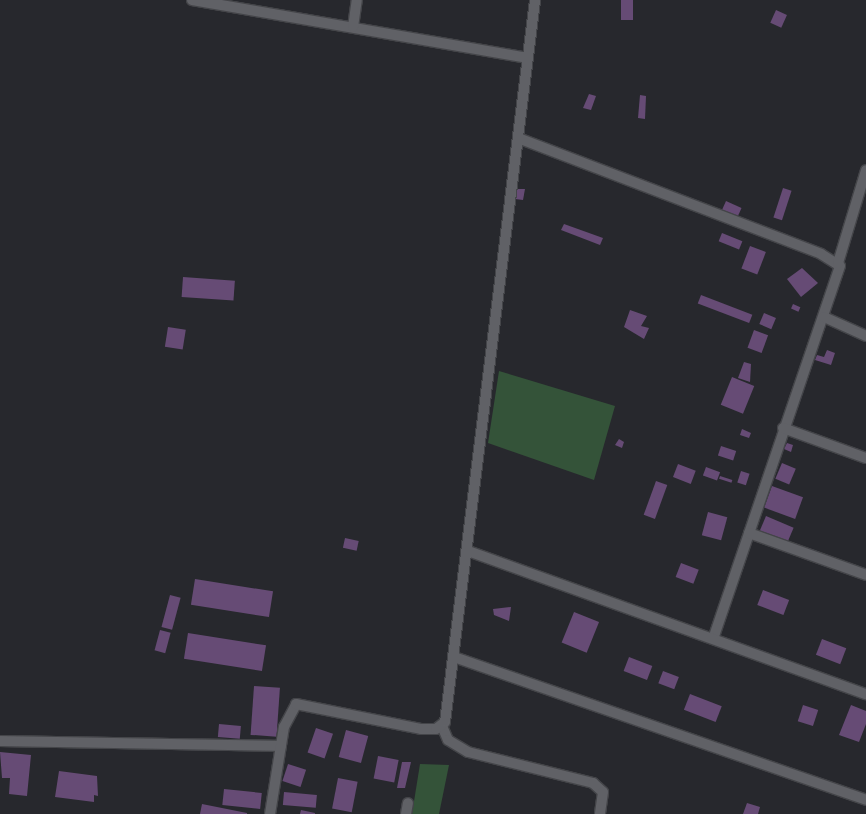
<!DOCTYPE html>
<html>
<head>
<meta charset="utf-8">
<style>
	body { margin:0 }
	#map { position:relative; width:866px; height:814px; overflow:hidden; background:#27282d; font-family:Raleway,sans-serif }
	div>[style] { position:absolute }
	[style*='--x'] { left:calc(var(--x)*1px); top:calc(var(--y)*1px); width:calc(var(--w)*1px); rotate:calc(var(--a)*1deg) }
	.green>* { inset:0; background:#345339 }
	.building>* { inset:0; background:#664b75; transform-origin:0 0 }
	.roads { filter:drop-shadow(1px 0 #444549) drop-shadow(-1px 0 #444549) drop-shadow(0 1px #444549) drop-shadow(0 -1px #444549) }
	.minor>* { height:10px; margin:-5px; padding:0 5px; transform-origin:5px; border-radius:5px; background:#606166 }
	span { translate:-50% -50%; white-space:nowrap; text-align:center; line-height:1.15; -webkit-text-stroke:3.5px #27282d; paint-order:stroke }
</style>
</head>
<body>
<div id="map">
	<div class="green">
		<i style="clip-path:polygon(499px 371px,615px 406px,594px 480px,488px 443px)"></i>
		<i style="clip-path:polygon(420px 764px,449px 765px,439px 814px,412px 814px)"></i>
	</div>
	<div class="building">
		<i style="left:621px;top:0;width:12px;height:20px"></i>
		<i style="left:776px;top:10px;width:12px;height:14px;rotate:24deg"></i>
		<i style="clip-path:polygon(589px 94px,596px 96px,591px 110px,583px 108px)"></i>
		<i style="clip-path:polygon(640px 95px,646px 96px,645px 119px,638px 118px)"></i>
		<i style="left:783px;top:188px;width:9px;height:31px;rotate:18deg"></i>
		<i style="clip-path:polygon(517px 189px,525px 189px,523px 200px,515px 199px)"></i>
		<i style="left:726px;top:201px;width:17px;height:14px;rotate:24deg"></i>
		<i style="clip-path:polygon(564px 224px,603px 238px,600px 245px,561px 230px)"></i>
		<i style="left:722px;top:233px;width:22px;height:9px;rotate:22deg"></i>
		<i style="left:750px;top:246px;width:17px;height:24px;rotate:21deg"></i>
		<i style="clip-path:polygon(802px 268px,818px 283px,801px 297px,787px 279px)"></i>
		<i style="left:183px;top:277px;width:52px;height:20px;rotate:4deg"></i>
		<i style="left:701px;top:295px;width:55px;height:9px;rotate:21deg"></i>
		<i style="left:793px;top:304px;width:8px;height:5px;rotate:23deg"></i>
		<i style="clip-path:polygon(630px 310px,647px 316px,641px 326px,649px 328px,644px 339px,624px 327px)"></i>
		<i style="left:764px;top:313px;width:13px;height:12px;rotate:23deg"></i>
		<i style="left:168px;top:327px;width:18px;height:20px;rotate:9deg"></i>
		<i style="left:754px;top:330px;width:15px;height:19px;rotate:20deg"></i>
		<i style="clip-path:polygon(827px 350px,835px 353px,831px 365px,815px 360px,817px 355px,824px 357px)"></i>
		<i style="clip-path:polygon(744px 362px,751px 364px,750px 382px,738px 378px)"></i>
		<i style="left:732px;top:377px;width:24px;height:30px;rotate:22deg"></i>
		<i style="clip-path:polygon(742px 429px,751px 433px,749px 438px,740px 435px)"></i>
		<i style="clip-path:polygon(619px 439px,624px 442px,622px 448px,615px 445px)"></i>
		<i style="clip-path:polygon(787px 443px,793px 445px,791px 452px,784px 449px)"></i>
		<i style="left:721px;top:446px;width:16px;height:10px;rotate:18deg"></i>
		<i style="left:782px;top:463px;width:15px;height:17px;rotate:23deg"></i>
		<i style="left:678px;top:464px;width:19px;height:14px;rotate:21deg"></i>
		<i style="left:706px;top:467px;width:15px;height:9px;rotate:20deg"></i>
		<i style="left:741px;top:471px;width:9px;height:12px;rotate:18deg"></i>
		<i style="left:720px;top:476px;width:13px;height:3px;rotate:18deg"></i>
		<i style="left:656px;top:481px;width:12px;height:36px;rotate:20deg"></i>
		<i style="left:772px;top:486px;width:33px;height:23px;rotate:20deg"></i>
		<i style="left:708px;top:512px;width:20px;height:24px;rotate:15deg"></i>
		<i style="left:766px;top:516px;width:30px;height:20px;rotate:23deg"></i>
		<i style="left:345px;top:538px;width:14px;height:10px;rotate:12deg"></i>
		<i style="left:681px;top:563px;width:19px;height:15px;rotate:21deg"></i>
		<i style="left:195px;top:579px;width:79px;height:26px;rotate:9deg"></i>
		<i style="left:763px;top:590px;width:28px;height:16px;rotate:21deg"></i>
		<i style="left:170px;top:595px;width:11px;height:33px;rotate:15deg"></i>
		<i style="clip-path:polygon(511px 607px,509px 621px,494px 615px,493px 609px)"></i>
		<i style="left:574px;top:612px;width:27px;height:33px;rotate:22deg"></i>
		<i style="left:160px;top:630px;width:11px;height:21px;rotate:15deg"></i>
		<i style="left:188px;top:633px;width:79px;height:26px;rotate:9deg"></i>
		<i style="left:822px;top:639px;width:26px;height:17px;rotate:21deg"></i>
		<i style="left:629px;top:657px;width:25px;height:15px;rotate:21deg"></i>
		<i style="left:663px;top:671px;width:17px;height:13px;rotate:21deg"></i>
		<i style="left:254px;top:686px;width:26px;height:49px;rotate:4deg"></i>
		<i style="left:690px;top:694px;width:34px;height:17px;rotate:21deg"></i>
		<i style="left:803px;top:705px;width:16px;height:17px;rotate:18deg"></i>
		<i style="clip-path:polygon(851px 705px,866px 711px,866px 724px,859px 742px,839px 735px)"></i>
		<i style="left:219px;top:724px;width:22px;height:13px;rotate:5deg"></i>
		<i style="left:316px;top:728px;width:18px;height:26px;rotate:19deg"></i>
		<i style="left:346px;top:730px;width:23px;height:28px;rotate:15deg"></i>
		<i style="clip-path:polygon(0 752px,31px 755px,27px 796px,9px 794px,10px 778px,2px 778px)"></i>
		<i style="left:378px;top:756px;width:21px;height:23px;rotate:11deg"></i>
		<i style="clip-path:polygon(402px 762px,411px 762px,405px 788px,397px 788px)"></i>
		<i style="left:288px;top:764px;width:19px;height:18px;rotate:18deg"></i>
		<i style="clip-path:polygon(59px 771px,97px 776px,98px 796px,94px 795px,94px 802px,55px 797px)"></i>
		<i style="left:338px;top:778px;width:20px;height:31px;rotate:11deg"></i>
		<i style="left:224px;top:789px;width:38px;height:16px;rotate:6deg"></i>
		<i style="left:284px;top:792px;width:33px;height:13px;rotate:5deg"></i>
		<i style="clip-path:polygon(747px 803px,760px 807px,758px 814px,743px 814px)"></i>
		<i style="clip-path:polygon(202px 804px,247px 813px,247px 814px,200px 814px)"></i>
		<i style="clip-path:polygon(301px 810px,315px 813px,315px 814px,300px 814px)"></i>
	</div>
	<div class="roads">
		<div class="minor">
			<i style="--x:192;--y:0;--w:341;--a:9.8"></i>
			<i style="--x:353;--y:27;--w:27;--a:-82"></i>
			<i style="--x:518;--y:138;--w:324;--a:20.9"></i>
			<i style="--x:821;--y:254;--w:22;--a:32"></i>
			<i style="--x:840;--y:266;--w:393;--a:108.8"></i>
			<i style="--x:838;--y:263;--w:97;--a:-73.2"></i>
			<i style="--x:824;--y:317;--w:46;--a:24.3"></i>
			<i style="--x:783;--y:428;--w:88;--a:19.9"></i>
			<i style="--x:749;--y:533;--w:124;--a:19.7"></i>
			<i style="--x:468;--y:551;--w:423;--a:19.8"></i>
			<i style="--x:454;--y:657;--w:436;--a:19.1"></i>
			<i style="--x:442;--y:726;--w:15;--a:67"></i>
			<i style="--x:448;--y:740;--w:23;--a:31"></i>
			<i style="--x:468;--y:752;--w:129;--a:13.9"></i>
			<i style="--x:593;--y:783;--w:13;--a:42"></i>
			<i style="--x:603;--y:792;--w:22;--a:98"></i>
			<i style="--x:0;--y:741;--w:281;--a:1"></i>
			<i style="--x:270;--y:814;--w:88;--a:-80.9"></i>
			<i style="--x:284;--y:727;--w:26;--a:-62"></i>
			<i style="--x:296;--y:704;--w:127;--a:11.3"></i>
			<i style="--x:421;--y:729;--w:15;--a:0"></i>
			<i style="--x:436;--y:729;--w:11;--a:-38"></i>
			<i style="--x:445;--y:722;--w:728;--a:-82.89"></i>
			<i style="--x:406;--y:814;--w:11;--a:-80"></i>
		</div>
	</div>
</div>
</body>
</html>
